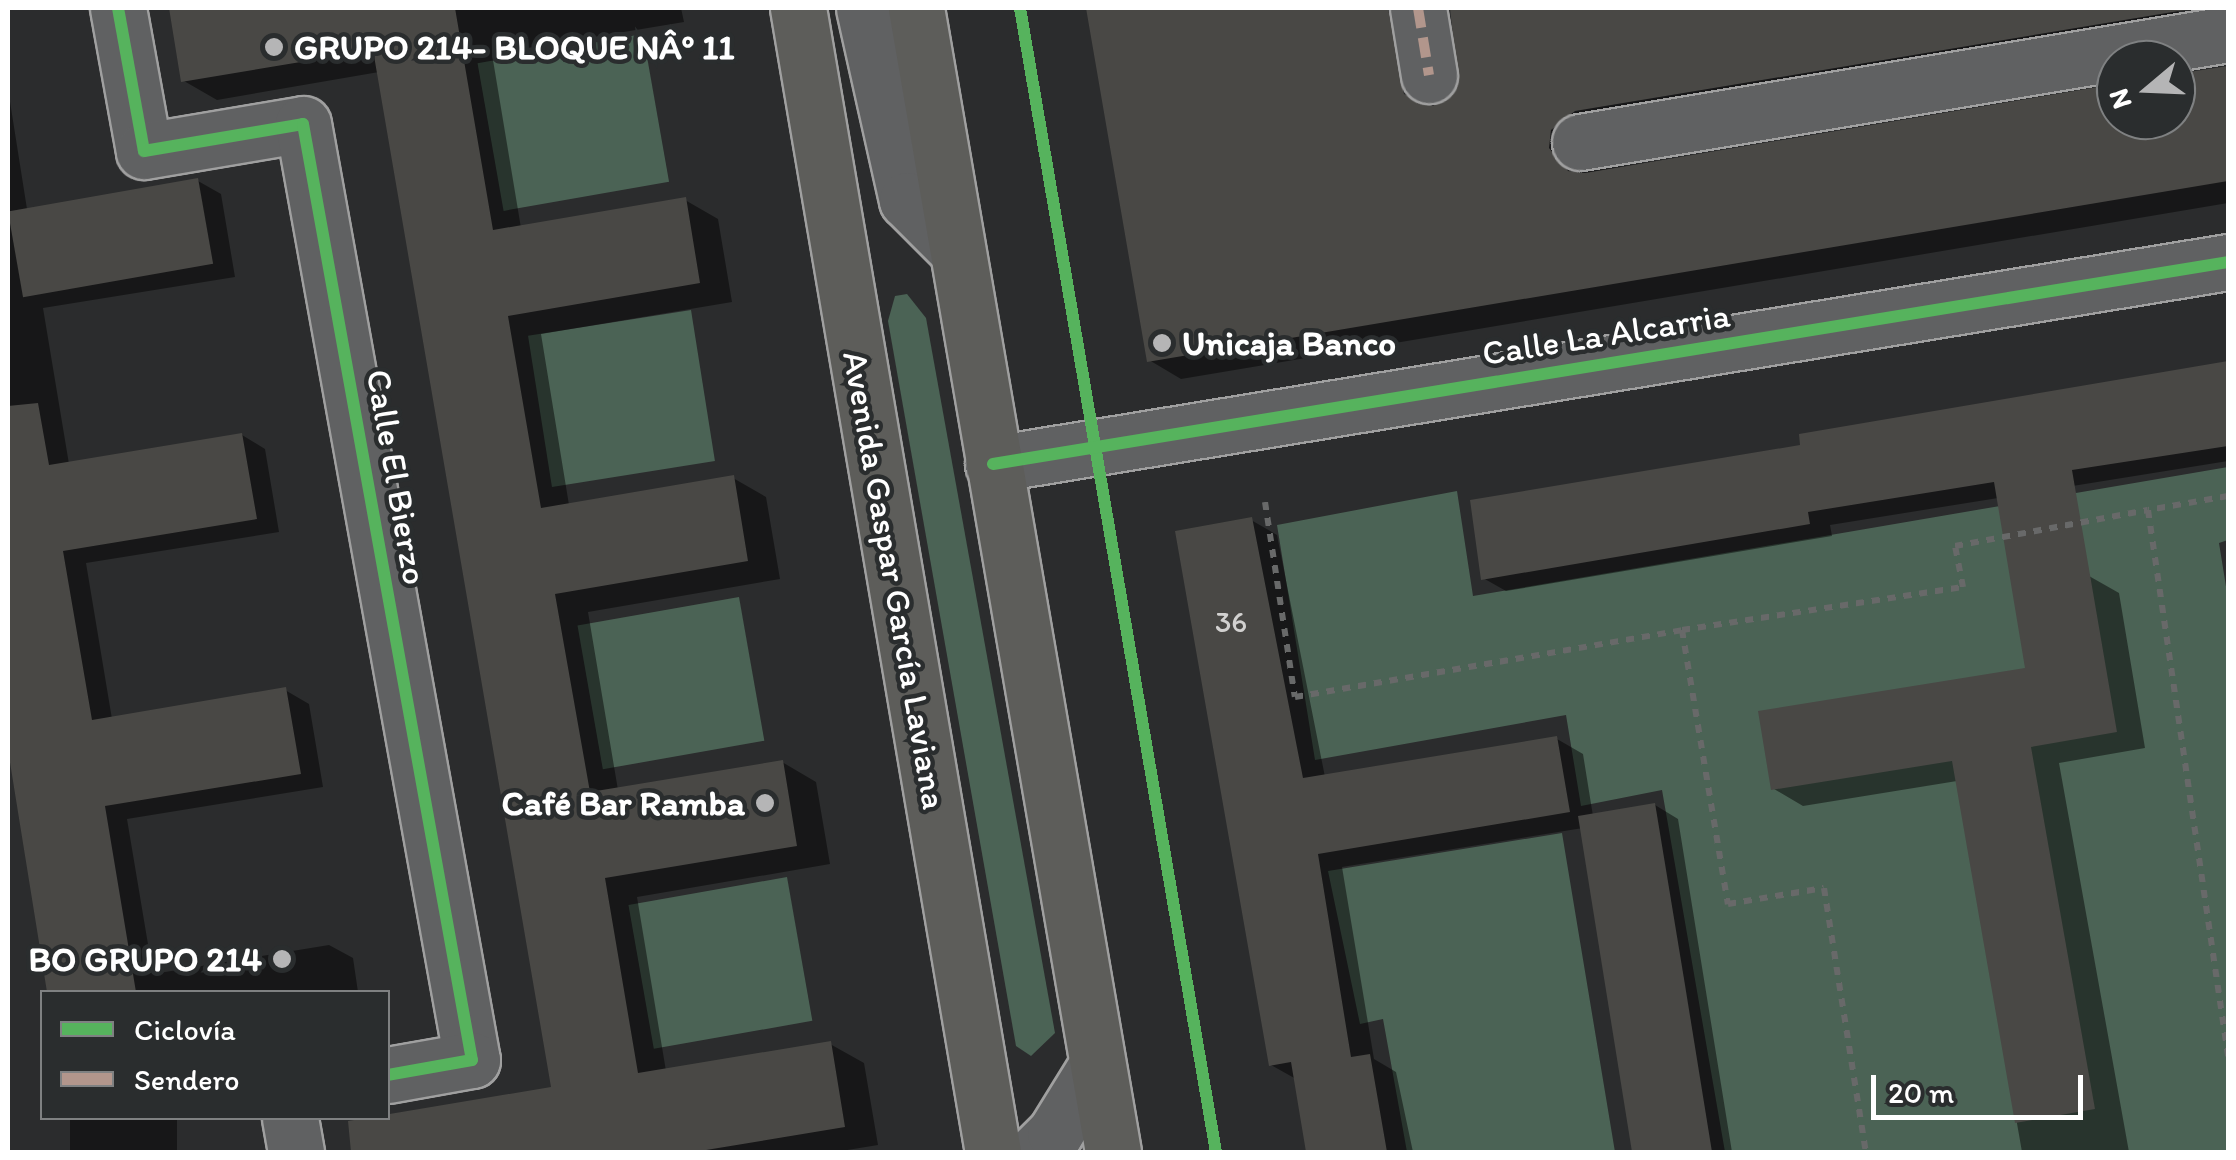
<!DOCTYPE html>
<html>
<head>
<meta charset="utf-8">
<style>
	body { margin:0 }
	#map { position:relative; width:2236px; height:1160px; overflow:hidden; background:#2b2c2d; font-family:Itim,sans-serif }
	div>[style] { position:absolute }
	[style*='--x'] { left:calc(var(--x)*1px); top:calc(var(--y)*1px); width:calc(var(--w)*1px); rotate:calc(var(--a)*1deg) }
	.green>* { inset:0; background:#4b6355; transform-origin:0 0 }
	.shadow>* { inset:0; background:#0007; transform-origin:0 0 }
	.building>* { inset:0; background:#494845; transform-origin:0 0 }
	.path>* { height:6px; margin-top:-3px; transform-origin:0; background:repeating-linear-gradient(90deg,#686969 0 8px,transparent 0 16px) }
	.roads { filter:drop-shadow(2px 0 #a0a0a0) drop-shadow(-2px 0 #a0a0a0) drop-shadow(0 2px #a0a0a0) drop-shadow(0 -2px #a0a0a0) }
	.minor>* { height:55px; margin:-27.5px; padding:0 27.5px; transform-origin:27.5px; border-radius:27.5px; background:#606162 }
	.major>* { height:55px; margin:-27.5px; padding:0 27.5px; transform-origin:27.5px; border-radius:27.5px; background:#5d5d5a }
	.quiet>* { height:10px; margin-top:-5px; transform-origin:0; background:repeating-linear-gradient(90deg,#b2968c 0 20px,transparent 0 30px) }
	.cycleway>* { height:12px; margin:-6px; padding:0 6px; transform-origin:6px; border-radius:6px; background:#56b35d }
	.dots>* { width:28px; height:28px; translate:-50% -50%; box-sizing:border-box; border:5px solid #2a2d2e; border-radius:50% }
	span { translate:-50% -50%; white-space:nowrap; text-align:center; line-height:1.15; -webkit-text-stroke:9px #2a2d2e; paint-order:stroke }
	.number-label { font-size:30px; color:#d2d1d0 }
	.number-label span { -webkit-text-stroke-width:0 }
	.poi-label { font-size:35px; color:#fff; font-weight:700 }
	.left { translate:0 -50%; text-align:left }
	.right { translate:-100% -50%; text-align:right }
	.street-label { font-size:35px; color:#fff }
	.frame { position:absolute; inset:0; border:10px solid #fff; pointer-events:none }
	.legend { position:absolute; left:40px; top:990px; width:350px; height:130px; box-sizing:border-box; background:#2a2d2e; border:2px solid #7f8182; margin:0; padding:12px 18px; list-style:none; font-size:30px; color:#fff }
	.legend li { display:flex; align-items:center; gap:20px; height:50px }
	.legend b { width:50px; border:2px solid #7f8182 }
	.north { position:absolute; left:2096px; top:40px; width:100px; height:100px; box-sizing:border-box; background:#2a2d2e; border:2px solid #7f8182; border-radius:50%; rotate:251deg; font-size:28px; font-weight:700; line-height:40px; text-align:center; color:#fff }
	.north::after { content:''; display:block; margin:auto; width:35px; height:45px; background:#b5b5b6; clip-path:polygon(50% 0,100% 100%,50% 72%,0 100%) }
	.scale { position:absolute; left:1871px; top:1075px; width:212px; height:45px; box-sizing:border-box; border:5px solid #fff; border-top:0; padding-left:12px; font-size:30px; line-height:35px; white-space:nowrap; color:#fff; -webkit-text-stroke:8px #2a2d2e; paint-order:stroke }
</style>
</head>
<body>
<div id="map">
	<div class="green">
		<i style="left:643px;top:34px;width:150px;height:168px;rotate:80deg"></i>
		<i style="clip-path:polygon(907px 294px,926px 318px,1055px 1033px,1031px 1056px,1016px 1046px,888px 321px,895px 296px)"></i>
		<i style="left:691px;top:310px;width:153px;height:165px;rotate:81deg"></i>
		<i style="clip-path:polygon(2228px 467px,2228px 540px,2219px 543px,2228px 599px,2228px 1152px,1725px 1152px,1662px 790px,1581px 806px,1566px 715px,1315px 760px,1277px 525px,1457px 491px,1473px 596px)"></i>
		<i style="left:739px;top:597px;width:146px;height:164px;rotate:80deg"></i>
		<i style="clip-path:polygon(1562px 833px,1615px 1152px,1407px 1152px,1383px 1019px,1360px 1024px,1328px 871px)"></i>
		<i style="left:787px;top:877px;width:146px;height:161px;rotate:80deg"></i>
	</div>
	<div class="shadow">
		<i style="clip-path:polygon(171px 8px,681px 8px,684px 22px,492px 54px,521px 228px,685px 200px,718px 219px,732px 302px,541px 334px,569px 505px,733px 478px,766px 497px,780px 579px,588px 612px,618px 790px,782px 762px,816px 782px,830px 864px,637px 897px,666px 1071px,830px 1044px,864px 1063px,878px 1145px,835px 1152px,368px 1152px,362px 1122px,554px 1089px,379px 72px,217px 100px,184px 81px)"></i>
		<i style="clip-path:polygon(1088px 8px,1430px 8px,1433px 104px,1450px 102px,1462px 71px,1452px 8px,2179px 8px,2173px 34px,1581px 167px,1585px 172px,2116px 90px,2116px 120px,2176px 120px,2176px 81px,2228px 73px,2228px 203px,1181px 379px,1149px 360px)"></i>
		<i style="clip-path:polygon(8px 89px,27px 209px,198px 181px,221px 194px,235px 277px,43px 308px,69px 464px,242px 435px,265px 449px,279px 532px,86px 563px,112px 719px,285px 690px,309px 704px,323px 787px,127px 819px,153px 974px,329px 945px,353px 958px,358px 992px,49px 992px,8px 740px)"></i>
		<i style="clip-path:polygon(2228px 364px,2228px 461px,1830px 525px,1832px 536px,1506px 591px,1483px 578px,1803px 447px,1802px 436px)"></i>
		<i style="clip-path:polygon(1251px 520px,1277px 535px,1325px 777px,1557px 739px,1583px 754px,1593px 816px,1655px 805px,1678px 819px,1732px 1152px,1634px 1152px,1583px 828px,1342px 867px,1374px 1059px,1396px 1072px,1413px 1152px,1308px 1152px,1296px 1079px,1271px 1065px)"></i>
		<i style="clip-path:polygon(2089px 576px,2119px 593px,2145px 748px,2059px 763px,2129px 1152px,2022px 1152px,1957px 781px,1803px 806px,1774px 789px,2028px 670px)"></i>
		<i style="left:70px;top:1118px;width:107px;height:35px"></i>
	</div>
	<div class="building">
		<i style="clip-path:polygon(169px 8px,455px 8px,493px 230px,686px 197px,700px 283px,508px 316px,541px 508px,734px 475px,748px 561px,555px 594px,590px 792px,783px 760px,797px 846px,605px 878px,638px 1073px,831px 1041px,845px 1127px,694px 1152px,351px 1152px,348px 1121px,551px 1087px,373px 50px,181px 82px)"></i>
		<i style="clip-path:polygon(1086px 8px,1388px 8px,1404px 94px,1433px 106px,1458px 85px,1450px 8px,2197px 8px,1575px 111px,1551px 130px,1549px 148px,1568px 171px,1585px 173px,2116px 84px,2116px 120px,2176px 120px,2176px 74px,2228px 66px,2228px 181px,1147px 362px)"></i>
		<i style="left:198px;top:178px;width:87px;height:193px;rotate:80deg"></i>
		<i style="clip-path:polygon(2228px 361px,2228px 446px,2072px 470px,2117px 732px,2031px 747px,2095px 1109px,2015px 1123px,1952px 761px,1771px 790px,1758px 711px,2025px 668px,1994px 482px,1808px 512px,1810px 524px,1481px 580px,1470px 500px,1800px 445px,1799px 434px)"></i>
		<i style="clip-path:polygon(38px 403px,49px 465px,242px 433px,257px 519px,63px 551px,92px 720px,286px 687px,301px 774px,105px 806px,136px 992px,47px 992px,8px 750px,8px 406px)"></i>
		<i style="clip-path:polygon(1252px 517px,1303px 778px,1557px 736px,1570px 812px,1318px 854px,1351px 1057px,1370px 1054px,1387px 1152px,1306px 1152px,1291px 1062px,1269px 1066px,1175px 531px)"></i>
		<i style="clip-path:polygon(1655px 803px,1685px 985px,1712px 1152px,1632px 1152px,1578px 816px)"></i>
	</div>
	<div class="path">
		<i style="--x:2228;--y:496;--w:81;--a:170.1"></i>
		<i style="--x:2148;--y:510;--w:552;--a:81.66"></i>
		<i style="--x:1265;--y:502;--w:197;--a:81.3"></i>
		<i style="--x:1295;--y:697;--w:393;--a:-9.8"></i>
		<i style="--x:1682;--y:630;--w:278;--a:80.5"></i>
		<i style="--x:1728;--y:904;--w:97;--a:-9.5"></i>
		<i style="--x:1824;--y:888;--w:267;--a:81"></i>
		<i style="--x:1682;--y:630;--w:284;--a:-8.7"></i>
		<i style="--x:1963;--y:587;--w:42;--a:-101"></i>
		<i style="--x:1955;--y:546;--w:196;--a:-10.6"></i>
	</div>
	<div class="roads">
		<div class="minor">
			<i style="--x:118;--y:8;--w:145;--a:79.7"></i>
			<i style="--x:144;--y:151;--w:161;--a:-9.6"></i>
			<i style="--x:303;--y:124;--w:951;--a:79.77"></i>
			<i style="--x:472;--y:1060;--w:85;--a:169.9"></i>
			<i style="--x:864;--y:8;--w:197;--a:77.4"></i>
			<i style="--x:907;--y:200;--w:71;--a:45"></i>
			<i style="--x:1418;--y:8;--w:68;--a:80.7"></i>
			<i style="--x:1580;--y:142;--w:657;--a:-9.46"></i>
			<i style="--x:993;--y:464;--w:1251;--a:-9.29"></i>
			<i style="--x:290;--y:1118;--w:35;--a:80"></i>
			<i style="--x:1036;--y:1152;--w:27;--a:-45"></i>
			<i style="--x:1055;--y:1133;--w:80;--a:-58.3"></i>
		</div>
		<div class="major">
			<i style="--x:798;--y:8;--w:1161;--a:80.33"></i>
			<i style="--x:916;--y:8;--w:1161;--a:80.23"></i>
		</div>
	</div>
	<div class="quiet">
		<i style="--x:1418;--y:8;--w:68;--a:80.7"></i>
	</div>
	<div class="cycleway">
		<i style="--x:118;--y:8;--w:145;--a:79.7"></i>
		<i style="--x:144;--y:151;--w:161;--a:-9.6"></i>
		<i style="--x:303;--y:124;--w:951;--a:79.77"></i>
		<i style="--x:472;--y:1060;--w:85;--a:169.9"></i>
		<i style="--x:1020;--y:8;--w:1161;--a:80.28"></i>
		<i style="--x:993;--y:464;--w:1251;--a:-9.29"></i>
	</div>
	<div class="dots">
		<i style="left:274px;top:47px;background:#b5b5b6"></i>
		<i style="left:1162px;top:343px;background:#b5b5b6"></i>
		<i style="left:765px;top:803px;background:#b5b5b6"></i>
		<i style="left:282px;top:959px;background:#b5b5b6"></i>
	</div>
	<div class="number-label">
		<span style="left:1231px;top:622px">36</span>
	</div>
	<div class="poi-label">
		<span class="left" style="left:294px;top:47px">GRUPO 214- BLOQUE NÂº 11</span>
		<span class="left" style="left:1182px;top:343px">Unicaja Banco</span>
		<span class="right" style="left:745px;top:803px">Café Bar Ramba</span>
		<span class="right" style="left:262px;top:959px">BO GRUPO 214</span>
	</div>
	<div class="street-label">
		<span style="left:1606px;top:334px;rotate:-9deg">Calle La Alcarria</span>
		<span style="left:397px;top:477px;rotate:80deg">Calle El Bierzo</span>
		<span style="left:895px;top:580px;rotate:80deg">Avenida Gaspar García Laviana</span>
	</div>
	<div class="frame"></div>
	<ul class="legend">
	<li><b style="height:12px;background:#56b35d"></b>Ciclovía</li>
	<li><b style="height:12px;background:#b2968c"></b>Sendero</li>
	</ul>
	<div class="north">N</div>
	<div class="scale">20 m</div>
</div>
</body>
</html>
